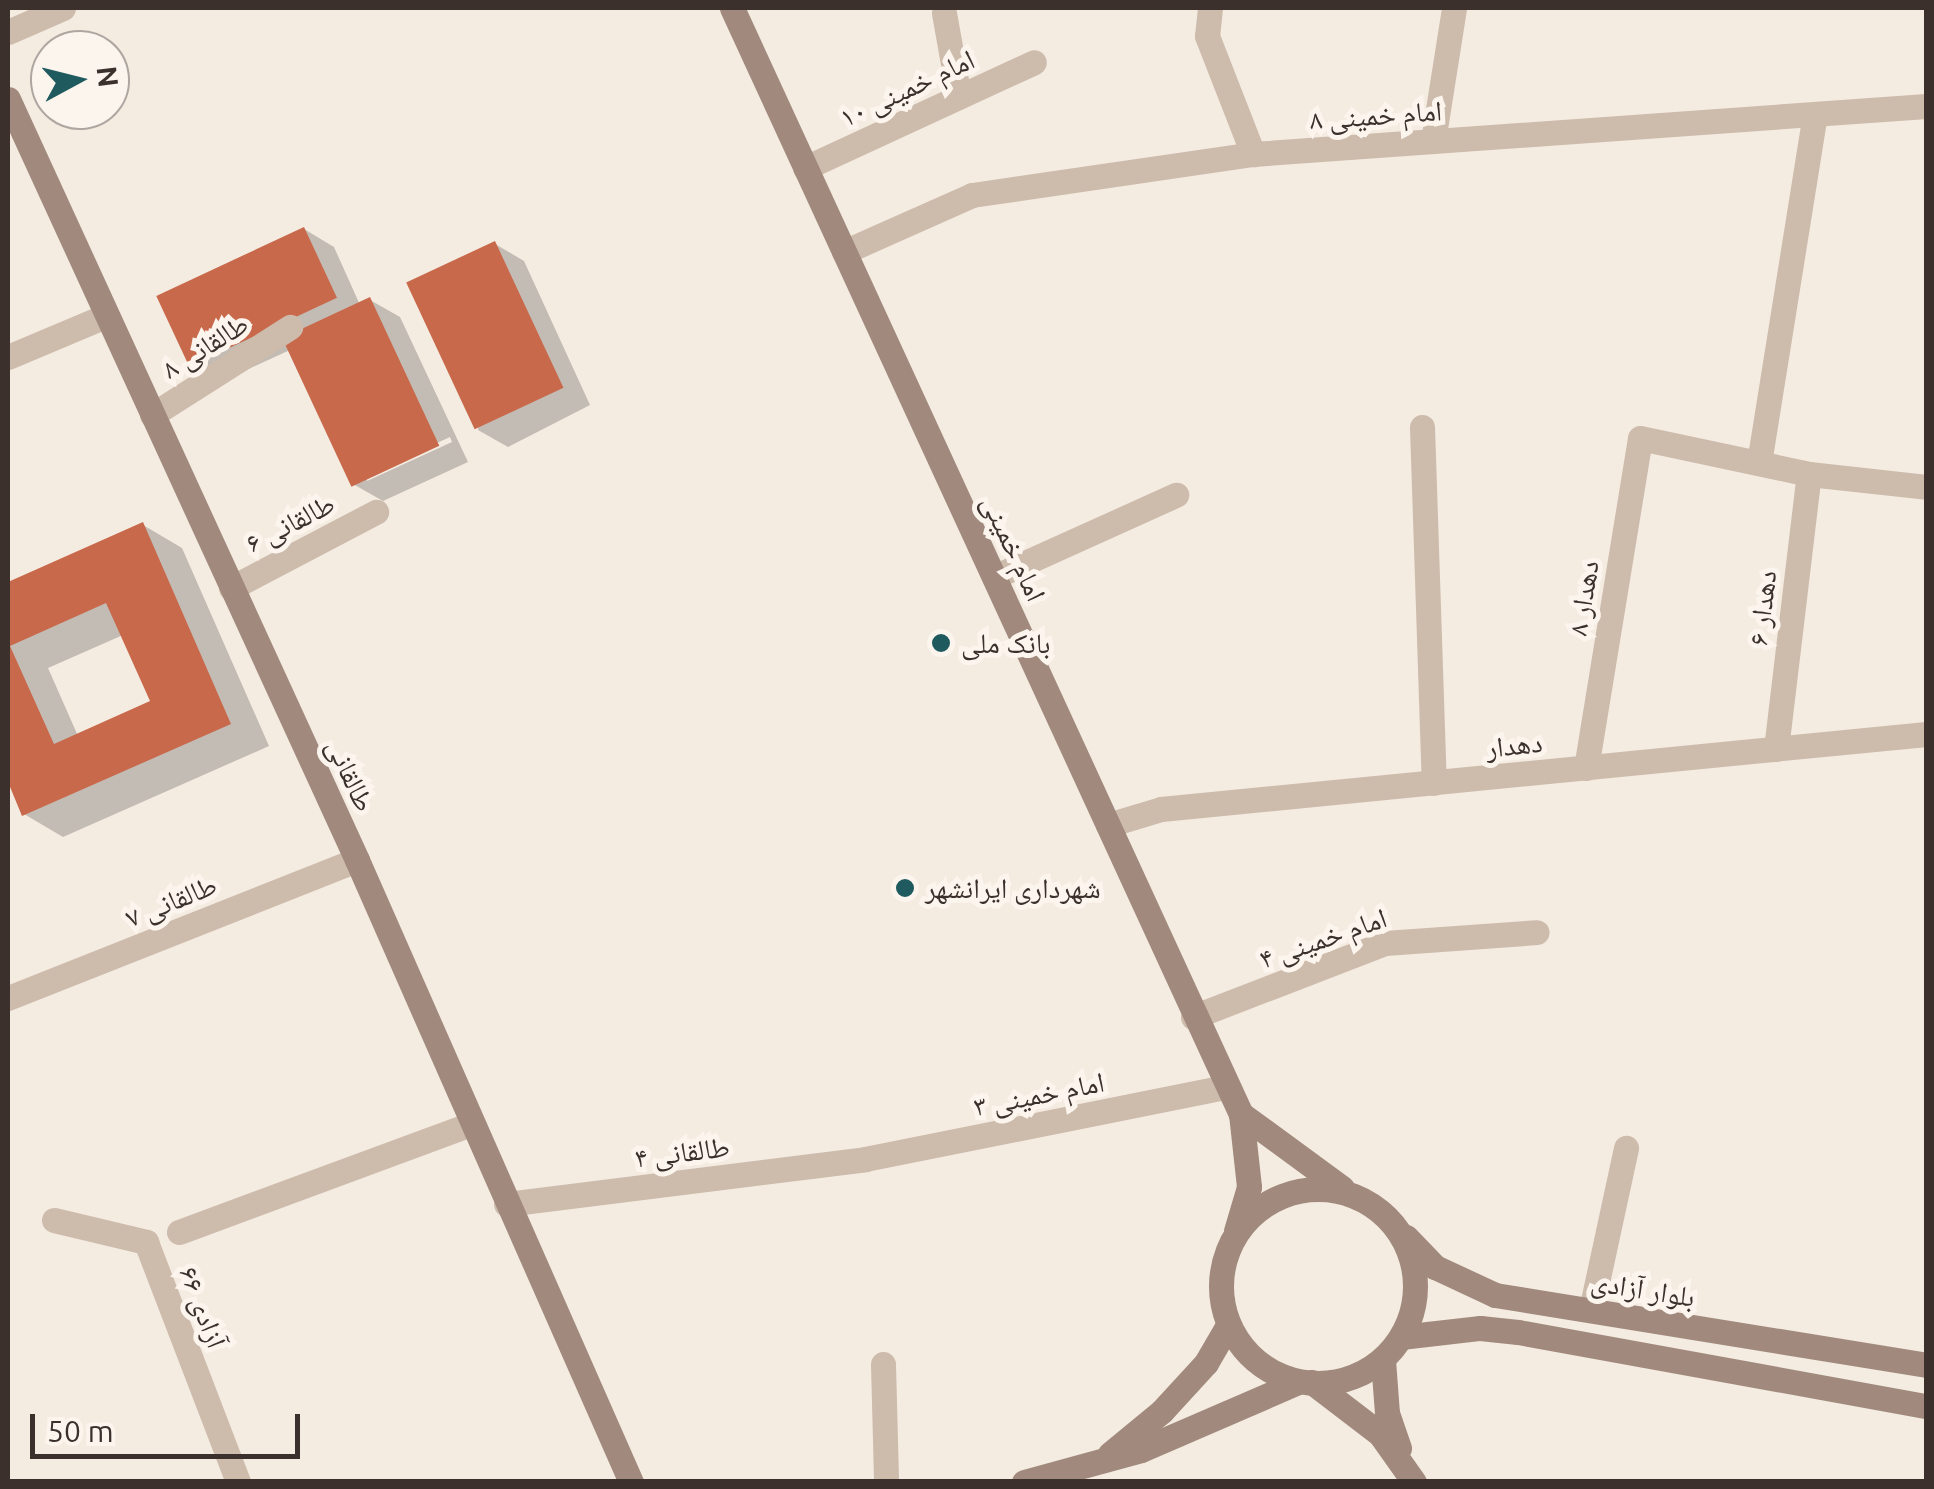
<!DOCTYPE html>
<html>
<head>
<meta charset="utf-8">
<style>
	body { margin:0 }
	#map { position:relative; width:1934px; height:1489px; overflow:hidden; background:#f4ebe1; font-family:Ubuntu,"Noto Naskh Arabic",sans-serif }
	div>[style] { position:absolute }
	[style*='--x'] { left:calc(var(--x)*1px); top:calc(var(--y)*1px); width:calc(var(--w)*1px); rotate:calc(var(--a)*1deg) }
	.shadow>* { inset:0; background:#0003 }
	.building>* { inset:0; background:#c8694b; transform-origin:0 0 }
	.street>* { height:25px; margin:-12.5px; padding:0 12.5px; transform-origin:12.5px; border-radius:12.5px; background:#cdbbac }
	.secondary>* { height:25px; margin:-12.5px; padding:0 12.5px; transform-origin:12.5px; border-radius:12.5px; background:#a18a7d }
	.secondary>.ring { margin:-12.5px; padding:0; box-sizing:content-box; background:none; border:25px solid #a18a7d; border-radius:50% }
	.dots>* { width:28px; height:28px; translate:-50% -50%; box-sizing:border-box; border:5px solid #fbf5ee; border-radius:50% }
	span { translate:-50% -50%; white-space:nowrap; text-align:center; line-height:1.15; -webkit-text-stroke:10px #fbf5ee; paint-order:stroke }
	.street-label { font-size:28px; color:#3b302b }
	.poi-label { font-size:28px; color:#3b302b }
	.left { translate:0 -50%; text-align:left }
	.frame { position:absolute; inset:0; border:10px solid #3b302b; pointer-events:none }
	.north { position:absolute; left:30px; top:30px; width:100px; height:100px; box-sizing:border-box; background:#fbf5ee; border:2px solid #aea6a0; border-radius:50%; rotate:83deg; font-size:28px; font-weight:700; line-height:40px; text-align:center; color:#3b302b }
	.north::after { content:''; display:block; margin:auto; width:35px; height:45px; background:#1f5a5e; clip-path:polygon(50% 0,100% 100%,50% 72%,0 100%) }
	.scale { position:absolute; left:30px; top:1414px; width:270px; height:45px; box-sizing:border-box; border:5px solid #3b302b; border-top:0; padding-left:12px; font-size:30px; line-height:35px; white-space:nowrap; color:#3b302b; -webkit-text-stroke:8px #fbf5ee; paint-order:stroke }
</style>
</head>
<body>
<div id="map">
	<div class="shadow">
		<i style="clip-path:polygon(evenodd,304px 229px,334px 247px,360px 305px,370px 300px,400px 317px,468px 462px,383px 501px,353px 484px,290px 350px,220px 382px,191px 364px,304px 229px,450px 437px,452px 442px,367px 481px,367px 475px,450px 437px)"></i>
		<i style="clip-path:polygon(495px 244px,524px 261px,590px 405px,508px 447px,478px 430px)"></i>
		<i style="clip-path:polygon(evenodd,143px 525px,182px 548px,269px 746px,63px 837px,24px 814px,8px 776px,8px 585px,143px 525px,123px 635px,153px 703px,78px 736px,48px 668px,123px 635px)"></i>
	</div>
	<div class="building">
		<i style="left:304px;top:227px;width:78px;height:163px;rotate:65deg"></i>
		<i style="left:495px;top:241px;width:162px;height:98px;rotate:65deg"></i>
		<i style="left:370px;top:297px;width:164px;height:97px;rotate:65deg"></i>
		<i style="clip-path:polygon(evenodd,143px 522px,231px 724px,22px 816px,8px 782px,8px 582px,143px 522px,106px 603px,150px 701px,54px 744px,10px 646px,106px 603px)"></i>
	</div>
	<div class="street">
		<i style="--x:1210;--y:8;--w:28;--a:96"></i>
		<i style="--x:1207;--y:36;--w:127;--a:68.7"></i>
		<i style="--x:944;--y:13;--w:85;--a:79.9"></i>
		<i style="--x:8;--y:32;--w:60;--a:-23.6"></i>
		<i style="--x:1433;--y:141;--w:135;--a:-81"></i>
		<i style="--x:805;--y:168;--w:252;--a:-24.8"></i>
		<i style="--x:844;--y:252;--w:140;--a:-24"></i>
		<i style="--x:972;--y:195;--w:284;--a:-8.3"></i>
		<i style="--x:1253;--y:154;--w:675;--a:-4.08"></i>
		<i style="--x:8;--y:357;--w:105;--a:-22.9"></i>
		<i style="--x:152;--y:415;--w:164;--a:-32.5"></i>
		<i style="--x:1422;--y:427;--w:356;--a:88.1"></i>
		<i style="--x:1759;--y:463;--w:353;--a:-80.9"></i>
		<i style="--x:994;--y:577;--w:200;--a:-24.3"></i>
		<i style="--x:231;--y:588;--w:164;--a:-27.7"></i>
		<i style="--x:1776;--y:749;--w:277;--a:-83.2"></i>
		<i style="--x:1586;--y:768;--w:334;--a:-80.7"></i>
		<i style="--x:1640;--y:438;--w:173;--a:12"></i>
		<i style="--x:1809;--y:474;--w:118;--a:6.3"></i>
		<i style="--x:1108;--y:825;--w:55;--a:-16.8"></i>
		<i style="--x:1161;--y:809;--w:769;--a:-5.6"></i>
		<i style="--x:8;--y:998;--w:375;--a:-21.6"></i>
		<i style="--x:1193;--y:1017;--w:206;--a:-21.1"></i>
		<i style="--x:1385;--y:943;--w:152;--a:-4.1"></i>
		<i style="--x:506;--y:1204;--w:362;--a:-7.1"></i>
		<i style="--x:865;--y:1159;--w:367;--a:-11.3"></i>
		<i style="--x:54;--y:1220;--w:95;--a:13.4"></i>
		<i style="--x:146;--y:1242;--w:257;--a:69"></i>
		<i style="--x:179;--y:1232;--w:311;--a:-20.3"></i>
		<i style="--x:1591;--y:1310;--w:166;--a:-77.8"></i>
		<i style="--x:883;--y:1364;--w:118;--a:88.5"></i>
	</div>
	<div class="secondary">
		<i style="--x:732;--y:8;--w:1218;--a:65.29"></i>
		<i style="--x:1241;--y:1114;--w:73;--a:83.7"></i>
		<i style="--x:1249;--y:1187;--w:46;--a:106.5"></i>
		<i style="--x:8;--y:99;--w:837;--a:65.36"></i>
		<i style="--x:357;--y:860;--w:680;--a:66.23"></i>
		<i style="--x:1241;--y:1114;--w:125;--a:36.2"></i>
		<i class="ring" style="left:1221px;top:1189px;width:169px;height:169px"></i>
		<i style="--x:1406;--y:1237;--w:42;--a:46"></i>
		<i style="--x:1435;--y:1267;--w:66;--a:25"></i>
		<i style="--x:1495;--y:1295;--w:437;--a:9.2"></i>
		<i style="--x:1401;--y:1337;--w:80;--a:-6.5"></i>
		<i style="--x:1480;--y:1328;--w:38;--a:6"></i>
		<i style="--x:1518;--y:1332;--w:415;--a:10.3"></i>
		<i style="--x:1383;--y:1360;--w:53;--a:85.7"></i>
		<i style="--x:1387;--y:1413;--w:37;--a:71"></i>
		<i style="--x:1312;--y:1382;--w:86;--a:37.4"></i>
		<i style="--x:1380;--y:1434;--w:59;--a:54.7"></i>
		<i style="--x:1110;--y:1454;--w:67;--a:-39.6"></i>
		<i style="--x:1162;--y:1411;--w:65;--a:-47.5"></i>
		<i style="--x:1206;--y:1363;--w:44;--a:-59.9"></i>
		<i style="--x:1024;--y:1482;--w:121;--a:-15.3"></i>
		<i style="--x:1141;--y:1450;--w:171;--a:-23.4"></i>
	</div>
	<div class="dots">
		<i style="left:941px;top:643px;background:#1f5a5e"></i>
		<i style="left:905px;top:888px;background:#1f5a5e"></i>
	</div>
	<div class="street-label">
		<span style="left:907px;top:88px;rotate:-25deg">امام خمینی ۱۰</span>
		<span style="left:1376px;top:115px;rotate:-4deg">امام خمینی ۸</span>
		<span style="left:205px;top:346px;rotate:-32deg">طالقانی ۸</span>
		<span style="left:290px;top:523px;rotate:-27deg">طالقانی ۶</span>
		<span style="left:1014px;top:548px;rotate:65deg">امام خمینی</span>
		<span style="left:1583px;top:598px;rotate:-81deg">دهدار ۸</span>
		<span style="left:1762px;top:608px;rotate:-83deg">دهدار ۶</span>
		<span style="left:1514px;top:745px;rotate:-6deg">دهدار</span>
		<span style="left:351px;top:775px;rotate:65deg">طالقانی</span>
		<span style="left:171px;top:901px;rotate:-22deg">طالقانی ۷</span>
		<span style="left:1323px;top:938px;rotate:-19deg">امام خمینی ۴</span>
		<span style="left:1039px;top:1094px;rotate:-11deg">امام خمینی ۳</span>
		<span style="left:682px;top:1152px;rotate:-7deg">طالقانی ۴</span>
		<span style="left:1643px;top:1289px;rotate:9deg">بلوار آزادی</span>
		<span style="left:203px;top:1307px;rotate:69deg">آزادی ۶۶</span>
	</div>
	<div class="poi-label">
		<span class="left" style="left:961px;top:643px">بانک ملی</span>
		<span class="left" style="left:925px;top:888px">شهرداری ایرانشهر</span>
	</div>
	<div class="frame"></div>
	<div class="north">N</div>
	<div class="scale">50 m</div>
</div>
</body>
</html>
